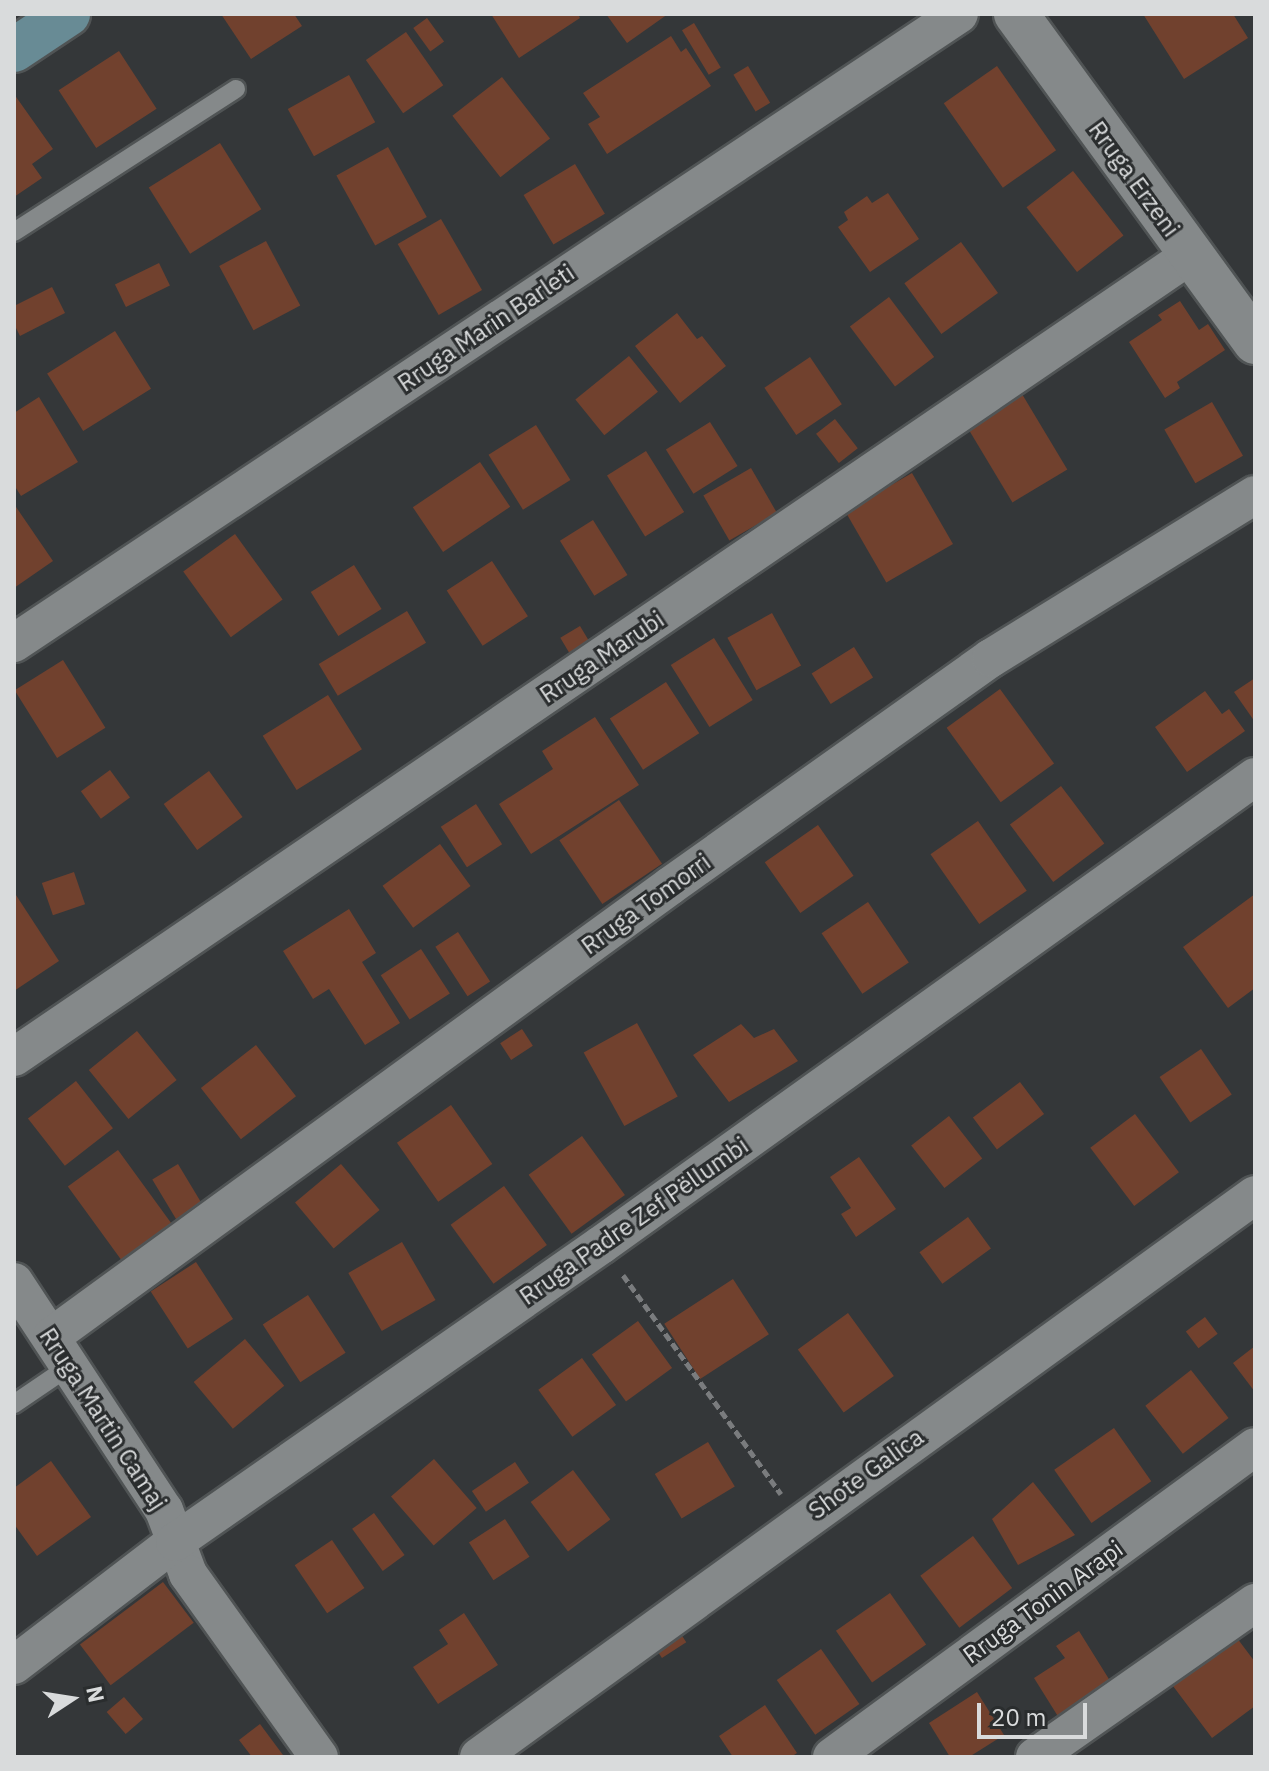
<!DOCTYPE html>
<html>
<head>
<meta charset="utf-8">
<style>
	body { margin:0 }
	#map { position:relative; width:1269px; height:1771px; overflow:hidden; background:#343739; font-family:"IBM Plex Sans",sans-serif }
	div>[style] { position:absolute }
	[style*='--x'] { left:calc(var(--x)*1px); top:calc(var(--y)*1px); width:calc(var(--w)*1px); rotate:calc(var(--a)*1deg) }
	.building>* { inset:0; background:#71412e; transform-origin:0 0 }
	.path>* { height:5px; margin-top:-2.5px; transform-origin:0; background:repeating-linear-gradient(90deg,#7a7c7e 0 8px,transparent 0 12px) }
	.roads { filter:drop-shadow(2px 0 #505455) drop-shadow(-2px 0 #505455) drop-shadow(0 2px #505455) drop-shadow(0 -2px #505455) }
	.service>* { height:18px; margin:-9px; padding:0 9px; transform-origin:9px; border-radius:9px; background:#85898a }
	.minor>* { height:38px; margin:-19px; padding:0 19px; transform-origin:19px; border-radius:19px; background:#85898a }
	.tertiary>* { height:44px; margin:-22px; padding:0 22px; transform-origin:22px; border-radius:22px; background:#85898a }
	.secondary>* { height:44px; margin:-22px; padding:0 22px; transform-origin:22px; border-radius:22px; background:#688b95 }
	span { translate:-50% -50%; white-space:nowrap; text-align:center; line-height:1.15; -webkit-text-stroke:6px #2a2d2e; paint-order:stroke }
	.street-label { font-size:24px; color:#d9dbdc }
	.frame { position:absolute; inset:0; border:16px solid #d9dbdc; pointer-events:none }
	.north { position:absolute; left:32px; top:1659px; width:80px; height:80px; -webkit-text-stroke:6px #2a2d2e; paint-order:stroke; rotate:78deg; font-size:22px; font-weight:700; line-height:32px; text-align:center; color:#d9dbdc }
	.north::after { content:''; display:block; margin:auto; width:28px; height:36px; background:#d9dbdc; clip-path:polygon(50% 0,100% 100%,50% 72%,0 100%) }
	.scale { position:absolute; left:977px; top:1703px; width:110px; height:36px; box-sizing:border-box; border:4px solid #d9dbdc; border-top:0; padding-left:10px; font-size:24px; line-height:28px; white-space:nowrap; color:#d9dbdc; -webkit-text-stroke:6px #2a2d2e; paint-order:stroke }
</style>
</head>
<body>
<div id="map">
	<div class="building">
		<i style="clip-path:polygon(221px 14px,294px 14px,302px 26px,251px 59px)"></i>
		<i style="clip-path:polygon(491px 14px,578px 14px,580px 18px,519px 58px)"></i>
		<i style="clip-path:polygon(606px 14px,668px 14px,627px 43px)"></i>
		<i style="clip-path:polygon(1143px 14px,1233px 14px,1248px 38px,1184px 79px)"></i>
		<i style="left:427px;top:18px;width:29px;height:17px;rotate:54deg"></i>
		<i style="left:694px;top:23px;width:52px;height:14px;rotate:59deg"></i>
		<i style="left:406px;top:32px;width:65px;height:49px;rotate:55deg"></i>
		<i style="clip-path:polygon(671px 36px,681px 52px,686px 48px,711px 86px,607px 154px,588px 124px,600px 117px,583px 93px)"></i>
		<i style="left:119px;top:51px;width:69px;height:72px;rotate:57deg"></i>
		<i style="left:748px;top:66px;width:43px;height:17px;rotate:59deg"></i>
		<i style="left:997px;top:66px;width:103px;height:65px;rotate:55deg"></i>
		<i style="left:349px;top:75px;width:54px;height:70px;rotate:61deg"></i>
		<i style="left:502px;top:77px;width:78px;height:63px;rotate:52deg"></i>
		<i style="clip-path:polygon(14px 94px,53px 149px,32px 164px,42px 178px,14px 197px)"></i>
		<i style="left:220px;top:143px;width:78px;height:84px;rotate:58deg"></i>
		<i style="left:388px;top:147px;width:80px;height:59px;rotate:61deg"></i>
		<i style="left:575px;top:164px;width:58px;height:60px;rotate:59deg"></i>
		<i style="left:1073px;top:171px;width:82px;height:59px;rotate:52deg"></i>
		<i style="clip-path:polygon(888px 193px,919px 239px,870px 272px,838px 227px,848px 220px,844px 212px,867px 196px,872px 203px)"></i>
		<i style="left:441px;top:219px;width:82px;height:50px;rotate:60deg"></i>
		<i style="left:266px;top:241px;width:73px;height:53px;rotate:62deg"></i>
		<i style="left:961px;top:242px;width:63px;height:70px;rotate:54deg"></i>
		<i style="left:159px;top:263px;width:25px;height:49px;rotate:64deg"></i>
		<i style="clip-path:polygon(52px 287px,65px 313px,20px 336px,14px 324px,14px 306px)"></i>
		<i style="left:889px;top:297px;width:75px;height:49px;rotate:53deg"></i>
		<i style="clip-path:polygon(1180px 301px,1199px 330px,1208px 324px,1225px 350px,1177px 382px,1180px 388px,1165px 398px,1129px 342px,1162px 320px,1158px 315px)"></i>
		<i style="clip-path:polygon(677px 313px,697px 339px,702px 336px,726px 366px,680px 403px,635px 346px)"></i>
		<i style="left:115px;top:331px;width:68px;height:80px;rotate:58deg"></i>
		<i style="left:629px;top:356px;width:46px;height:69px;rotate:51deg"></i>
		<i style="left:810px;top:357px;width:57px;height:55px;rotate:56deg"></i>
		<i style="left:1022px;top:394px;width:88px;height:64px;rotate:59deg"></i>
		<i style="clip-path:polygon(39px 397px,78px 462px,21px 496px,14px 485px,14px 413px)"></i>
		<i style="left:1212px;top:402px;width:62px;height:55px;rotate:60deg"></i>
		<i style="left:835px;top:419px;width:37px;height:24px;rotate:52deg"></i>
		<i style="left:710px;top:422px;width:52px;height:52px;rotate:58deg"></i>
		<i style="left:536px;top:425px;width:65px;height:56px;rotate:58deg"></i>
		<i style="left:646px;top:451px;width:72px;height:46px;rotate:58deg"></i>
		<i style="left:480px;top:462px;width:54px;height:81px;rotate:56deg"></i>
		<i style="left:751px;top:468px;width:52px;height:55px;rotate:60deg"></i>
		<i style="left:912px;top:473px;width:82px;height:77px;rotate:60deg"></i>
		<i style="clip-path:polygon(14px 504px,53px 561px,14px 588px)"></i>
		<i style="left:593px;top:520px;width:65px;height:39px;rotate:58deg"></i>
		<i style="left:235px;top:534px;width:81px;height:64px;rotate:54deg"></i>
		<i style="left:492px;top:561px;width:66px;height:54px;rotate:57deg"></i>
		<i style="left:354px;top:565px;width:52px;height:51px;rotate:58deg"></i>
		<i style="left:407px;top:611px;width:37px;height:103px;rotate:59deg"></i>
		<i style="left:772px;top:613px;width:60px;height:51px;rotate:61deg"></i>
		<i style="left:580px;top:626px;width:26px;height:23px;rotate:59deg"></i>
		<i style="left:714px;top:638px;width:73px;height:51px;rotate:58deg"></i>
		<i style="left:854px;top:647px;width:36px;height:50px;rotate:58deg"></i>
		<i style="left:63px;top:660px;width:80px;height:57px;rotate:58deg"></i>
		<i style="clip-path:polygon(1255px 678px,1255px 722px,1234px 692px)"></i>
		<i style="left:666px;top:682px;width:61px;height:67px;rotate:57deg"></i>
		<i style="left:1000px;top:689px;width:92px;height:66px;rotate:54deg"></i>
		<i style="clip-path:polygon(1205px 691px,1222px 714px,1229px 709px,1245px 731px,1187px 772px,1155px 727px)"></i>
		<i style="left:328px;top:695px;width:64px;height:77px;rotate:58deg"></i>
		<i style="clip-path:polygon(595px 717px,639px 785px,531px 854px,499px 804px,553px 769px,542px 751px)"></i>
		<i style="left:110px;top:770px;width:34px;height:36px;rotate:54deg"></i>
		<i style="left:209px;top:771px;width:57px;height:56px;rotate:54deg"></i>
		<i style="left:1061px;top:786px;width:72px;height:64px;rotate:53deg"></i>
		<i style="left:619px;top:800px;width:77px;height:72px;rotate:56deg"></i>
		<i style="left:476px;top:804px;width:48px;height:42px;rotate:57deg"></i>
		<i style="left:978px;top:821px;width:85px;height:58px;rotate:55deg"></i>
		<i style="left:818px;top:825px;width:62px;height:65px;rotate:55deg"></i>
		<i style="left:440px;top:844px;width:52px;height:71px;rotate:54deg"></i>
		<i style="left:74px;top:872px;width:34px;height:34px;rotate:71deg"></i>
		<i style="clip-path:polygon(14px 892px,59px 961px,14px 991px)"></i>
		<i style="clip-path:polygon(1255px 894px,1255px 988px,1228px 1008px,1183px 947px)"></i>
		<i style="left:868px;top:902px;width:73px;height:56px;rotate:56deg"></i>
		<i style="clip-path:polygon(349px 909px,376px 953px,362px 962px,400px 1023px,365px 1045px,329px 989px,313px 999px,283px 951px)"></i>
		<i style="left:458px;top:932px;width:59px;height:27px;rotate:57deg"></i>
		<i style="left:421px;top:949px;width:53px;height:48px;rotate:57deg"></i>
		<i style="left:637px;top:1023px;width:84px;height:61px;rotate:61deg"></i>
		<i style="clip-path:polygon(741px 1024px,754px 1038px,774px 1029px,798px 1061px,729px 1102px,693px 1055px)"></i>
		<i style="left:522px;top:1029px;width:20px;height:26px;rotate:57deg"></i>
		<i style="left:137px;top:1031px;width:63px;height:62px;rotate:51deg"></i>
		<i style="left:256px;top:1045px;width:65px;height:70px;rotate:52deg"></i>
		<i style="left:1201px;top:1049px;width:55px;height:50px;rotate:56deg"></i>
		<i style="left:76px;top:1081px;width:60px;height:61px;rotate:52deg"></i>
		<i style="left:1020px;top:1082px;width:40px;height:59px;rotate:53deg"></i>
		<i style="left:451px;top:1105px;width:72px;height:66px;rotate:55deg"></i>
		<i style="left:1135px;top:1114px;width:73px;height:56px;rotate:53deg"></i>
		<i style="left:949px;top:1116px;width:54px;height:48px;rotate:52deg"></i>
		<i style="left:582px;top:1136px;width:73px;height:66px;rotate:54deg"></i>
		<i style="left:118px;top:1150px;width:91px;height:62px;rotate:54deg"></i>
		<i style="clip-path:polygon(859px 1157px,896px 1209px,856px 1237px,841px 1214px,851px 1208px,830px 1177px)"></i>
		<i style="left:178px;top:1164px;width:47px;height:30px;rotate:59deg"></i>
		<i style="left:341px;top:1164px;width:60px;height:60px;rotate:50deg"></i>
		<i style="left:504px;top:1186px;width:73px;height:66px;rotate:54deg"></i>
		<i style="left:968px;top:1217px;width:39px;height:60px;rotate:54deg"></i>
		<i style="left:402px;top:1242px;width:67px;height:62px;rotate:60deg"></i>
		<i style="left:196px;top:1262px;width:68px;height:54px;rotate:57deg"></i>
		<i style="left:733px;top:1279px;width:66px;height:82px;rotate:57deg"></i>
		<i style="left:308px;top:1295px;width:69px;height:54px;rotate:57deg"></i>
		<i style="left:848px;top:1313px;width:78px;height:62px;rotate:54deg"></i>
		<i style="left:1205px;top:1317px;width:21px;height:24px;rotate:53deg"></i>
		<i style="left:638px;top:1321px;width:58px;height:57px;rotate:54deg"></i>
		<i style="left:245px;top:1339px;width:61px;height:67px;rotate:50deg"></i>
		<i style="clip-path:polygon(1255px 1346px,1255px 1392px,1233px 1363px)"></i>
		<i style="left:582px;top:1358px;width:58px;height:54px;rotate:54deg"></i>
		<i style="left:1191px;top:1370px;width:61px;height:58px;rotate:52deg"></i>
		<i style="left:1114px;top:1428px;width:65px;height:73px;rotate:55deg"></i>
		<i style="left:708px;top:1442px;width:52px;height:62px;rotate:59deg"></i>
		<i style="left:434px;top:1459px;width:65px;height:57px;rotate:49deg"></i>
		<i style="clip-path:polygon(51px 1461px,91px 1517px,37px 1556px,14px 1524px,14px 1488px)"></i>
		<i style="left:515px;top:1462px;width:25px;height:52px;rotate:56deg"></i>
		<i style="left:573px;top:1470px;width:62px;height:53px;rotate:53deg"></i>
		<i style="clip-path:polygon(1033px 1482px,1075px 1535px,1018px 1565px,992px 1519px)"></i>
		<i style="left:374px;top:1513px;width:52px;height:27px;rotate:54deg"></i>
		<i style="left:505px;top:1519px;width:45px;height:43px;rotate:57deg"></i>
		<i style="left:973px;top:1536px;width:65px;height:66px;rotate:53deg"></i>
		<i style="left:332px;top:1540px;width:58px;height:45px;rotate:56deg"></i>
		<i style="left:163px;top:1582px;width:51px;height:104px;rotate:53deg"></i>
		<i style="left:890px;top:1593px;width:63px;height:66px;rotate:55deg"></i>
		<i style="clip-path:polygon(464px 1613px,498px 1665px,438px 1704px,413px 1667px,448px 1644px,439px 1630px)"></i>
		<i style="left:677px;top:1628px;width:17px;height:29px;rotate:57deg"></i>
		<i style="clip-path:polygon(1079px 1631px,1112px 1684px,1059px 1718px,1034px 1678px,1065px 1658px,1056px 1646px)"></i>
		<i style="clip-path:polygon(1234px 1634px,1255px 1662px,1255px 1706px,1212px 1738px,1170px 1682px)"></i>
		<i style="left:821px;top:1649px;width:67px;height:54px;rotate:55deg"></i>
		<i style="clip-path:polygon(977px 1692px,1004px 1735px,969px 1757px,950px 1757px,929px 1723px)"></i>
		<i style="left:124px;top:1697px;width:29px;height:23px;rotate:49deg"></i>
		<i style="clip-path:polygon(765px 1705px,797px 1753px,791px 1757px,733px 1757px,719px 1736px)"></i>
		<i style="clip-path:polygon(260px 1724px,283px 1755px,280px 1757px,252px 1757px,239px 1740px)"></i>
	</div>
	<div class="path">
		<i style="--x:623;--y:1275;--w:270;--a:54.2"></i>
	</div>
	<div class="roads">
		<div class="service">
			<i style="--x:14;--y:232;--w:264;--a:-32.8"></i>
			<i style="--x:14;--y:1404;--w:68;--a:-34.2"></i>
		</div>
		<div class="minor">
			<i style="--x:14;--y:643;--w:1135;--a:-33.65"></i>
			<i style="--x:14;--y:1057;--w:1422;--a:-34.28"></i>
			<i style="--x:14;--y:1282;--w:273;--a:56.7"></i>
			<i style="--x:164;--y:1510;--w:68;--a:69.4"></i>
			<i style="--x:188;--y:1574;--w:225;--a:54.4"></i>
			<i style="--x:52;--y:1336;--w:764;--a:-36.06"></i>
			<i style="--x:670;--y:886;--w:394;--a:-35.4"></i>
			<i style="--x:991;--y:658;--w:310;--a:-31.7"></i>
			<i style="--x:14;--y:1665;--w:203;--a:-37.4"></i>
			<i style="--x:175;--y:1542;--w:519;--a:-34.88"></i>
			<i style="--x:601;--y:1245;--w:804;--a:-35.59"></i>
			<i style="--x:479;--y:1757;--w:958;--a:-35.91"></i>
			<i style="--x:832;--y:1757;--w:524;--a:-36.24"></i>
			<i style="--x:1035;--y:1757;--w:269;--a:-35"></i>
		</div>
		<div class="tertiary">
			<i style="--x:1016;--y:14;--w:406;--a:53.9"></i>
		</div>
		<div class="secondary">
			<i style="--x:14;--y:50;--w:65;--a:-33.7"></i>
		</div>
	</div>
	<div class="street-label">
		<span style="left:1134px;top:179px;rotate:54deg">Rruga Erzeni</span>
		<span style="left:486px;top:328px;rotate:-34deg">Rruga Marin Barleti</span>
		<span style="left:602px;top:657px;rotate:-34deg">Rruga Marubi</span>
		<span style="left:646px;top:904px;rotate:-36deg">Rruga Tomorri</span>
		<span style="left:634px;top:1221px;rotate:-35deg">Rruga Padre Zef Pëllumbi</span>
		<span style="left:103px;top:1419px;rotate:57deg">Rruga Martin Camaj</span>
		<span style="left:866px;top:1474px;rotate:-36deg">Shote Galica</span>
		<span style="left:1043px;top:1602px;rotate:-36deg">Rruga Tonin Arapi</span>
	</div>
	<div class="frame"></div>
	<div class="north">N</div>
	<div class="scale">20 m</div>
</div>
</body>
</html>
